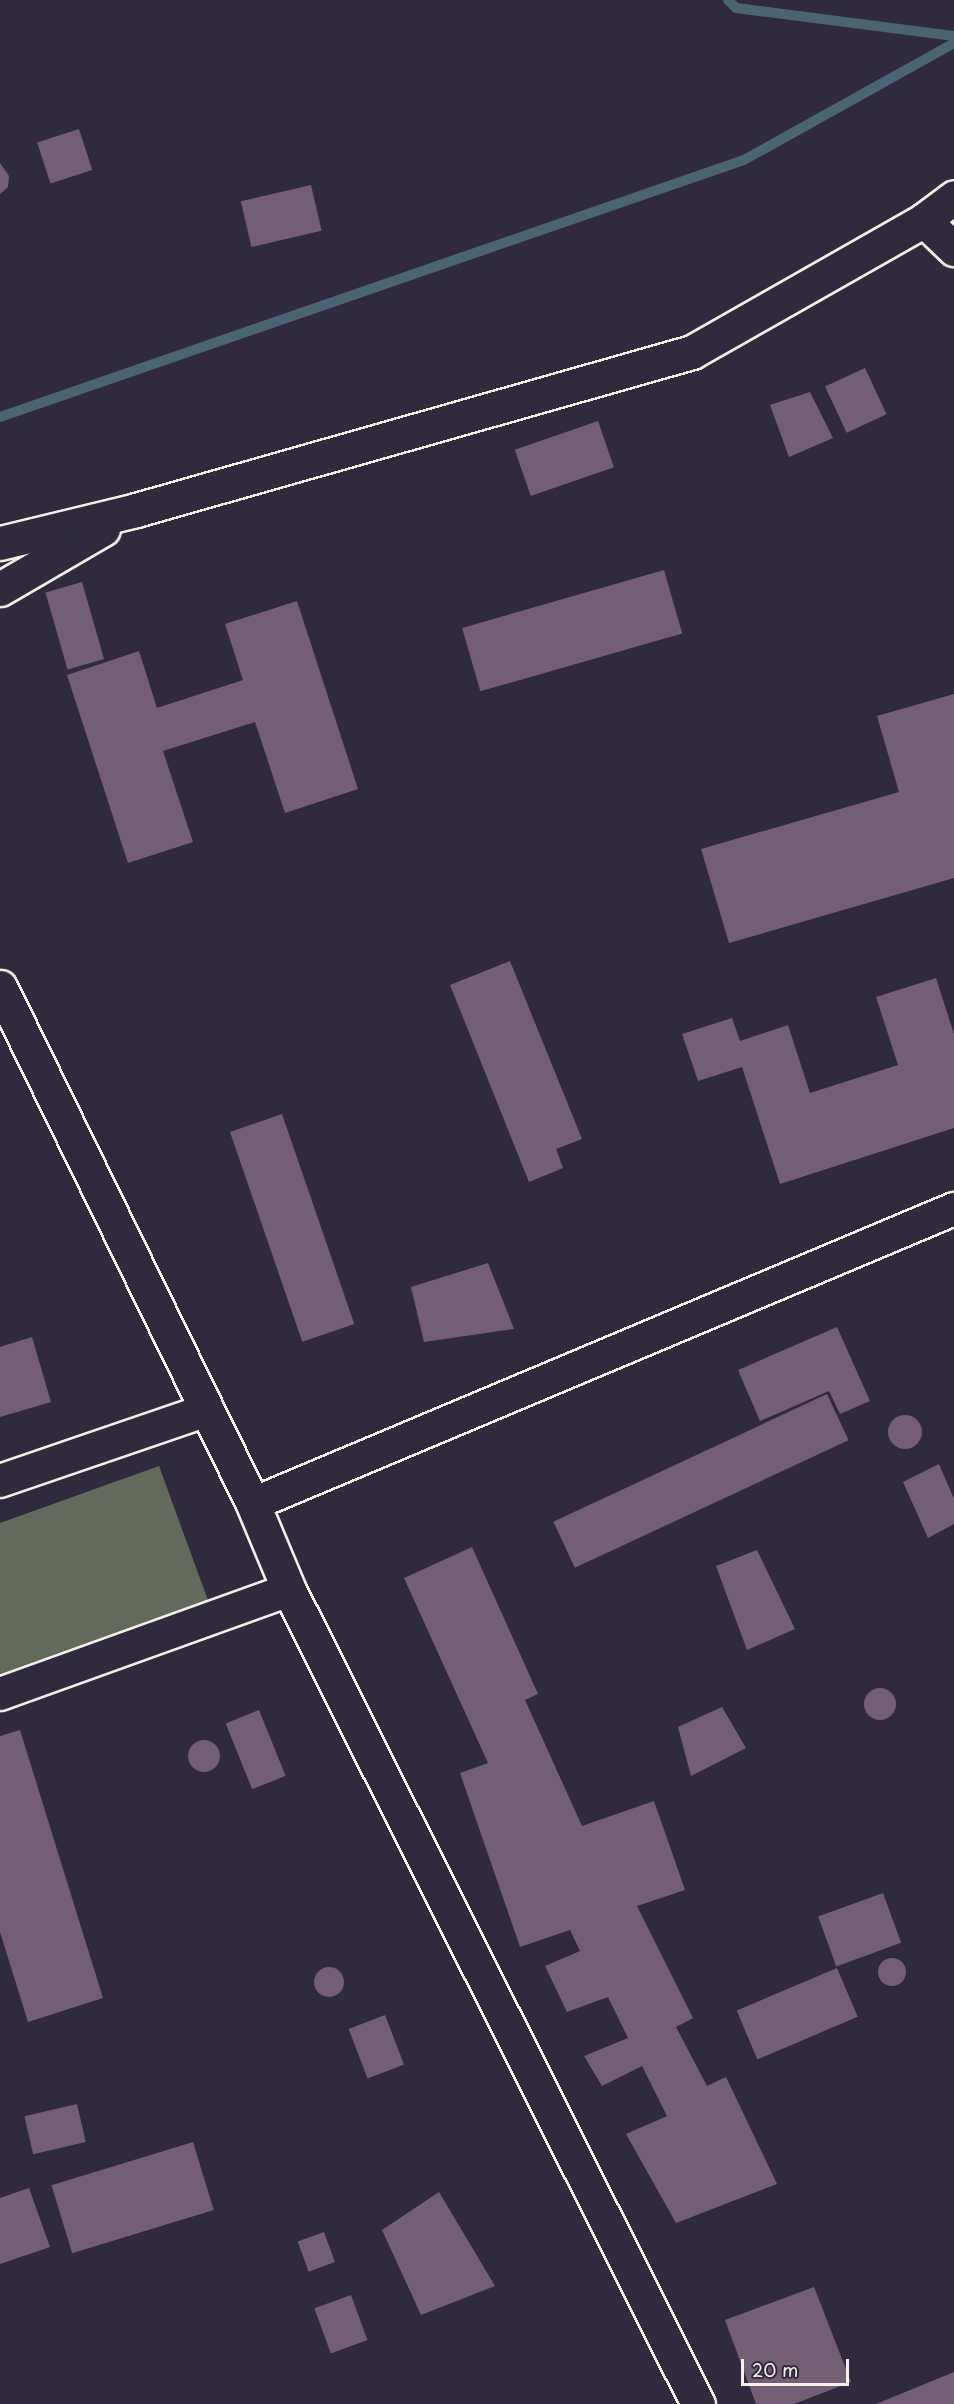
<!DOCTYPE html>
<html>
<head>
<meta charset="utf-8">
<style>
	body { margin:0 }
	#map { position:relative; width:954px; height:2404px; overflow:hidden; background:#2f2a3d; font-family:"Playpen Sans",sans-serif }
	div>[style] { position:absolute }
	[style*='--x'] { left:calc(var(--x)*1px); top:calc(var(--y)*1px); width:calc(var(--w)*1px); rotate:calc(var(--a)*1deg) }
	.green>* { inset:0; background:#63695c }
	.stream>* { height:10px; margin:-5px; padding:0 5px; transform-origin:5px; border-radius:5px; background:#4b6474 }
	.building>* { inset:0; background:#745e74; transform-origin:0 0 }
	.round { border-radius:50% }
	.roads { filter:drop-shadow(2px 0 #f4f1e8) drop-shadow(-2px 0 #f4f1e8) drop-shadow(0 2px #f4f1e8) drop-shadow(0 -2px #f4f1e8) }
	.minor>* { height:32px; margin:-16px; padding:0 16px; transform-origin:16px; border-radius:16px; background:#2f2a3d }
	.tertiary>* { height:33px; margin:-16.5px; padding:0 16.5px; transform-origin:16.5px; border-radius:16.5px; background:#2f2a3d }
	span { translate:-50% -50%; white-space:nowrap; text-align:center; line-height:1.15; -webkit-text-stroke:6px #2f2a3d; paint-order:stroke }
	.scale { position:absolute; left:741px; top:2359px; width:108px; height:27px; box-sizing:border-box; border:3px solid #f4f1e8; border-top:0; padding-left:8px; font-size:18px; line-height:21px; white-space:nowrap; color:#f4f1e8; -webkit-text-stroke:4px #2f2a3d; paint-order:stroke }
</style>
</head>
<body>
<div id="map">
	<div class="green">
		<i style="clip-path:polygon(159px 1466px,213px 1614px,0 1690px,0 1523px)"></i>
	</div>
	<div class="stream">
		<i style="--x:728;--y:0;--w:11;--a:45"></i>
		<i style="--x:736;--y:8;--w:220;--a:7.3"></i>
		<i style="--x:0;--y:417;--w:787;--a:-19.06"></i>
		<i style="--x:744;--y:160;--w:240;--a:-29.1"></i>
	</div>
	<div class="building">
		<i style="left:79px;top:129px;width:43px;height:44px;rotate:72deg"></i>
		<i style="clip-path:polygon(0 163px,9px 176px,8px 187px,0 194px)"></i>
		<i style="left:311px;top:185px;width:47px;height:72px;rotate:77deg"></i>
		<i style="left:865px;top:368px;width:51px;height:44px;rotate:65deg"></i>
		<i style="clip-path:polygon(810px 392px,833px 438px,789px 457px,770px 405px)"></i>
		<i style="left:598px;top:421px;width:49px;height:88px;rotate:71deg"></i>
		<i style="left:664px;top:570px;width:66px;height:210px;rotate:74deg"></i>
		<i style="left:82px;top:582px;width:80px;height:38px;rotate:74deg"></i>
		<i style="clip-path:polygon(297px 601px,358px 789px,285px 813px,255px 722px,163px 751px,193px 842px,128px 863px,67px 675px,139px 651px,157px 708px,243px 680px,225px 624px)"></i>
		<i style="clip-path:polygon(954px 694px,954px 878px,729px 943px,701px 849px,899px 792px,877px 716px)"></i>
		<i style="clip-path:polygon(510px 961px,582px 1139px,556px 1149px,563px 1168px,529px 1182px,450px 985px)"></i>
		<i style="clip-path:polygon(936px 978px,954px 1034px,954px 1128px,780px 1184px,742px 1067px,698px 1081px,682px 1034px,732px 1018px,740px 1041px,788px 1025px,810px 1093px,898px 1065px,876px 997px)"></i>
		<i style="left:282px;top:1114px;width:222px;height:55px;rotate:71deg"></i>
		<i style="clip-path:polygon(488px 1263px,514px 1329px,424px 1342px,411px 1287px)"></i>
		<i style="clip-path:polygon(837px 1327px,870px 1401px,840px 1414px,829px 1391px,760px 1421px,738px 1370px)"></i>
		<i style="clip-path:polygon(32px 1337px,51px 1402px,0 1417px,0 1347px)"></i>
		<i style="left:827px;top:1394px;width:51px;height:302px;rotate:65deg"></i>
		<i class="round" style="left:888px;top:1415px;width:34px;height:34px"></i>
		<i style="clip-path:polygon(939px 1464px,954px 1499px,954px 1524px,928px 1538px,903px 1482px)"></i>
		<i style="clip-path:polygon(472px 1547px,538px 1694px,525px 1700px,582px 1826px,654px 1801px,685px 1890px,637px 1906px,693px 2018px,676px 2027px,707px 2086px,726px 2077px,777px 2184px,676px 2223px,626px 2134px,667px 2116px,642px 2066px,602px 2086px,584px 2056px,628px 2038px,608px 1997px,567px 2012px,545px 1966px,580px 1951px,570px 1930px,520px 1947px,460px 1773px,488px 1763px,404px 1578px)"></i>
		<i style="clip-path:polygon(757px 1550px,795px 1629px,747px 1650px,716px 1566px)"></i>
		<i class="round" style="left:864px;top:1688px;width:32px;height:32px"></i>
		<i style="clip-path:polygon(722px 1707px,746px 1748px,691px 1776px,678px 1727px)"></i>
		<i style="left:259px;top:1710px;width:71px;height:36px;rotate:68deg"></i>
		<i style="clip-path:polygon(20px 1730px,103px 1998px,28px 2022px,0 1932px,0 1736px)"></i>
		<i class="round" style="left:188px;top:1740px;width:32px;height:32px"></i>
		<i style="left:883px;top:1893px;width:53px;height:69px;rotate:70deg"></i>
		<i class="round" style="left:878px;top:1958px;width:28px;height:28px"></i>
		<i class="round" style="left:314px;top:1967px;width:30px;height:30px"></i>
		<i style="left:837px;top:1968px;width:53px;height:109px;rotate:67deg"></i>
		<i style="left:385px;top:2015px;width:53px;height:39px;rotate:69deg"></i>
		<i style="left:77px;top:2104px;width:39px;height:54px;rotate:77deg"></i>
		<i style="left:193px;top:2142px;width:71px;height:148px;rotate:73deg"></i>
		<i style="clip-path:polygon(29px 2188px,50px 2247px,0 2264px,0 2198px)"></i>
		<i style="clip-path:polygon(439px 2192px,495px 2286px,421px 2315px,382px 2230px)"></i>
		<i style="left:324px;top:2232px;width:32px;height:28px;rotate:70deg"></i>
		<i style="clip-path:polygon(814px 2287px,851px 2382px,794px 2404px,756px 2404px,725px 2320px)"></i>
		<i style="left:351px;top:2295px;width:48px;height:39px;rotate:70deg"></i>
		<i style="clip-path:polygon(954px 2372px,954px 2404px,876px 2404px)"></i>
	</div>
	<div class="roads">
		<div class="minor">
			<i style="--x:0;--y:1481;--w:219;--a:-18.9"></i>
			<i style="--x:253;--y:1504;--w:761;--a:-22.82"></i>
			<i style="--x:0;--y:1694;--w:307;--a:-19.8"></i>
		</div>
		<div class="tertiary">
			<i style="--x:924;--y:220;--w:42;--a:44"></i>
			<i style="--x:0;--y:543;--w:140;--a:-13.6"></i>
			<i style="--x:136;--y:510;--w:578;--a:-15.86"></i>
			<i style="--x:692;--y:352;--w:267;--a:-29.6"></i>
			<i style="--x:924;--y:220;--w:38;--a:-37"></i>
			<i style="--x:0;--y:589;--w:119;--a:-30.2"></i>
			<i style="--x:0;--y:987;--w:576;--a:63.92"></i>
			<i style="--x:253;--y:1504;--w:93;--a:67.3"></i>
			<i style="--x:289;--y:1590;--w:911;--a:63.32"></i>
		</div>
	</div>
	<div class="scale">20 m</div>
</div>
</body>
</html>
